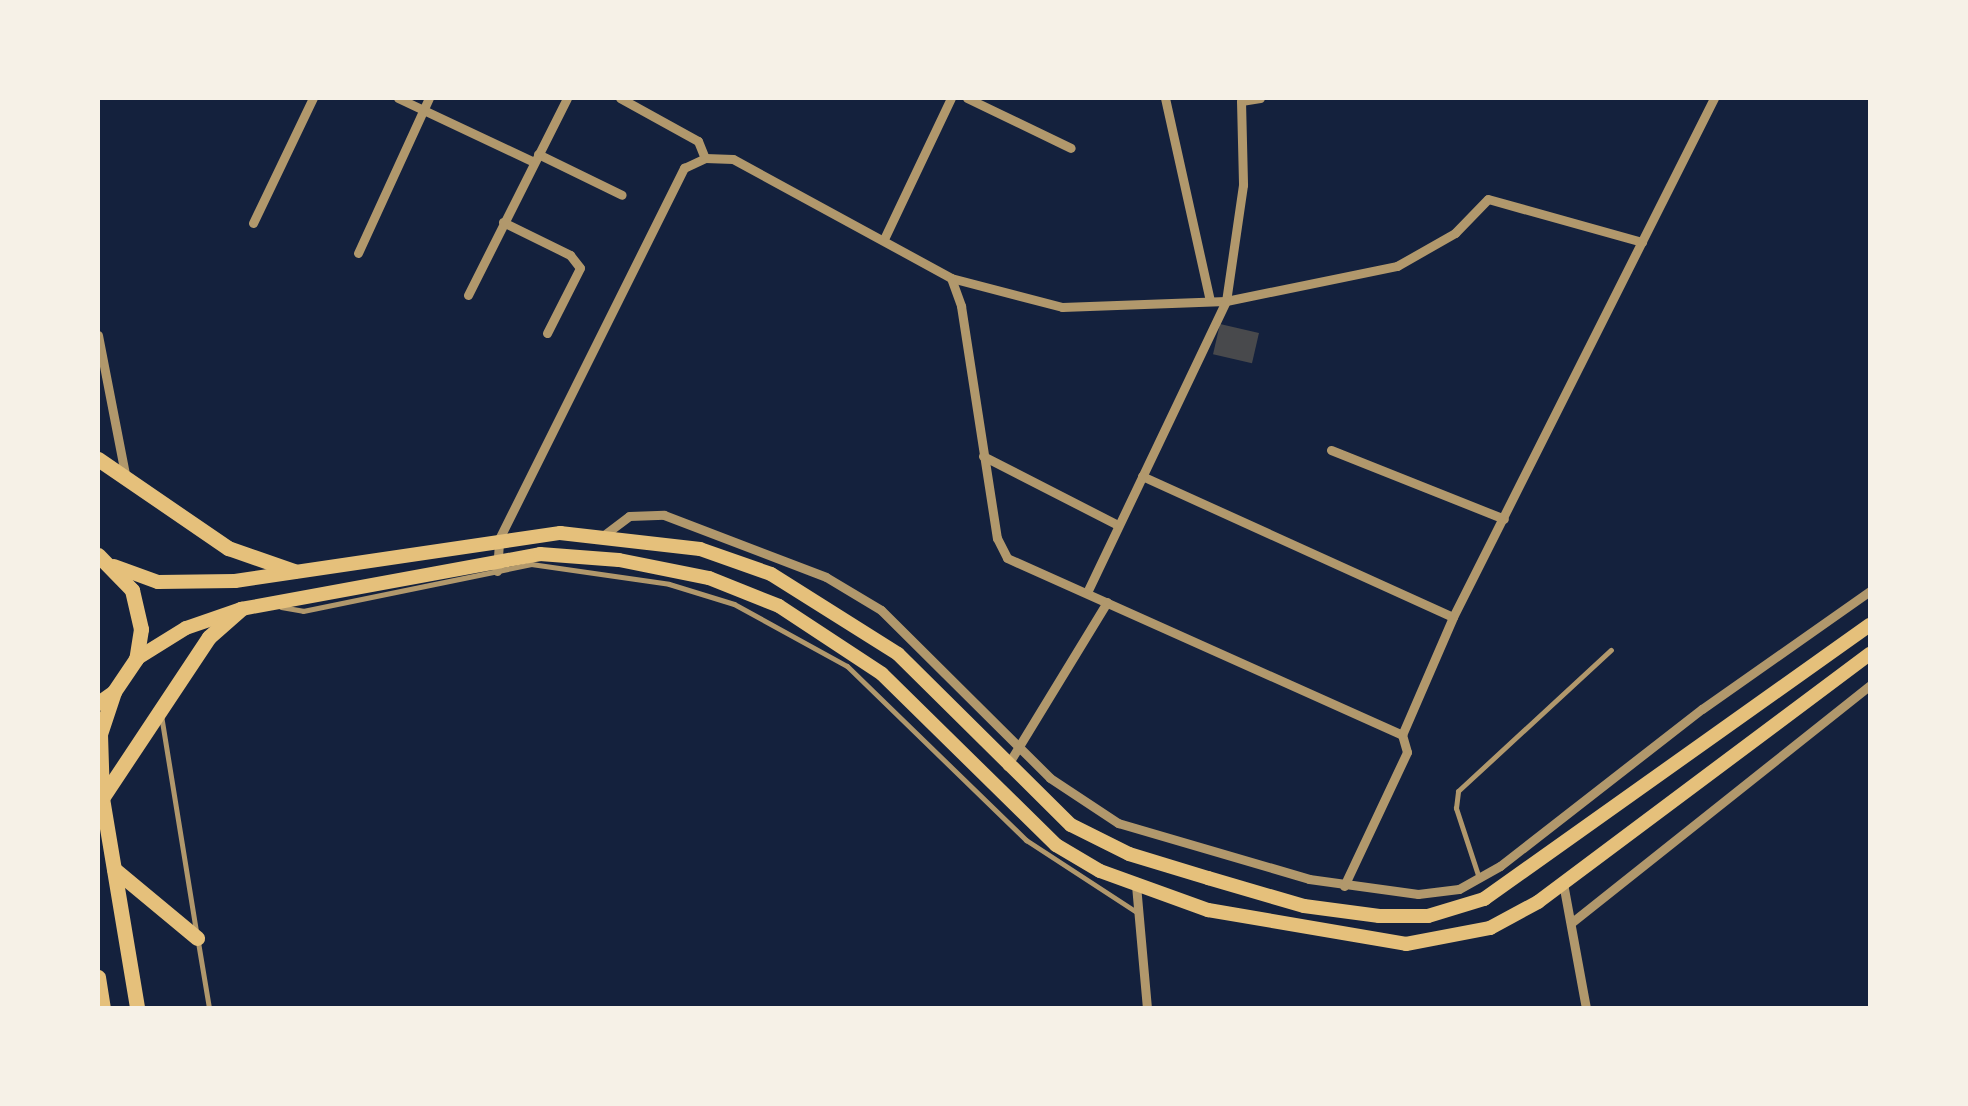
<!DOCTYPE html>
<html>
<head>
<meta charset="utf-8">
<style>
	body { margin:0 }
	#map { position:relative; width:1968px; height:1106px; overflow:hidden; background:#14213d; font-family:"Varela Round",sans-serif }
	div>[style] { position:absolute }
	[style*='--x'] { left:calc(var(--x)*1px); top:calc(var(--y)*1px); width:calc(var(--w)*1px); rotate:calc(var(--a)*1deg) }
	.building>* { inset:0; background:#48494c; transform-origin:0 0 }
	.service>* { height:5px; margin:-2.5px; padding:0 2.5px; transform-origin:2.5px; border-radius:2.5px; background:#b1986c }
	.minor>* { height:9px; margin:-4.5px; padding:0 4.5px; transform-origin:4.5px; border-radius:4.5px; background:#b1986c }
	.secondary>* { height:14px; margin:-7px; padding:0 7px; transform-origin:7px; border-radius:7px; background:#e5c07b }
	.trunk>* { height:15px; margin:-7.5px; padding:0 7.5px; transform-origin:7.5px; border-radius:7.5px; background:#e5c07b }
	span { translate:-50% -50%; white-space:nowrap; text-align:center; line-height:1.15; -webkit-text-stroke:8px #f6f1e7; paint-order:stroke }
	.frame { position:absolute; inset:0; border:100px solid #f6f1e7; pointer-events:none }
</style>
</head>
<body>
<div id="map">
	<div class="building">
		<i style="left:1220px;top:324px;width:40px;height:31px;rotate:13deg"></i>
	</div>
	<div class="service">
		<i style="--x:281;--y:607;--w:22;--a:10"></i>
		<i style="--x:303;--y:611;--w:233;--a:-11.6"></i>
		<i style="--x:531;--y:564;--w:139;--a:8.2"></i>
		<i style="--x:669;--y:584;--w:68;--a:17.1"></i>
		<i style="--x:734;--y:604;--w:129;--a:28.8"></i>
		<i style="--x:847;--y:666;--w:250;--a:44.2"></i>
		<i style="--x:1026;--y:840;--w:130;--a:33.1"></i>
		<i style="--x:161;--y:715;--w:220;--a:80.8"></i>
		<i style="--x:1479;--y:878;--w:74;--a:-108.2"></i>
		<i style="--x:1456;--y:808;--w:17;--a:-83"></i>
		<i style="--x:1458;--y:791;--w:208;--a:-42.7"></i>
		<i style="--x:198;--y:942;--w:67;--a:80.5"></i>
	</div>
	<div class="minor">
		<i style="--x:398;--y:98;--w:150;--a:25.2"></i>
		<i style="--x:620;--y:98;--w:89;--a:28.9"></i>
		<i style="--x:698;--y:141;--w:18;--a:68"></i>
		<i style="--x:967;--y:98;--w:115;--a:25.7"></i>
		<i style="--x:1165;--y:98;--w:208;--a:77.5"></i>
		<i style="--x:1260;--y:98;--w:19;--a:171"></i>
		<i style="--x:1241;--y:101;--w:84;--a:88.6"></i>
		<i style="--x:1243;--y:185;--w:117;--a:98.3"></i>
		<i style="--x:1226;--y:301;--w:175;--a:-11.6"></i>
		<i style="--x:1397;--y:266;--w:67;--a:-29.6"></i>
		<i style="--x:1455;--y:233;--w:47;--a:-45.9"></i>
		<i style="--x:1488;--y:199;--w:160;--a:15.6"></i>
		<i style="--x:538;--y:154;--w:93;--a:26"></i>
		<i style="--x:503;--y:222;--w:75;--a:26.2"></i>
		<i style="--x:570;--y:255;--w:16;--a:52"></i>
		<i style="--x:580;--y:268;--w:73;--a:116.9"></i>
		<i style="--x:253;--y:223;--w:139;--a:-64.4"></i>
		<i style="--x:884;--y:239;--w:156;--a:-64.6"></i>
		<i style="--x:358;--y:253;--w:170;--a:-65.4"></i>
		<i style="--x:951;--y:278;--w:115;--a:14.6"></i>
		<i style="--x:1062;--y:307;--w:164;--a:-2.1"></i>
		<i style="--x:1226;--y:301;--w:323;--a:115.5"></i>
		<i style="--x:468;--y:295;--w:220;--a:-63.3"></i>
		<i style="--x:98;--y:335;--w:147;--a:79"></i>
		<i style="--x:1331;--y:450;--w:186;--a:21.7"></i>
		<i style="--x:983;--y:456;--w:152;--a:27.1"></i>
		<i style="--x:1142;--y:476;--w:341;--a:24.4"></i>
		<i style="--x:604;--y:535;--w:31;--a:-37"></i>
		<i style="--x:629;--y:516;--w:35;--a:-2"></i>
		<i style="--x:664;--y:515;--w:173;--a:20.9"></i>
		<i style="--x:826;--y:577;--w:64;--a:31"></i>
		<i style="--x:881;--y:610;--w:238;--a:44.8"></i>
		<i style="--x:1050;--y:778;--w:82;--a:33.5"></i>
		<i style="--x:1118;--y:823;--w:199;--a:16.3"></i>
		<i style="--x:1309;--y:879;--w:110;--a:7.8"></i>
		<i style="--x:1418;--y:894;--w:41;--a:-7"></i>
		<i style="--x:1459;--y:889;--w:47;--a:-29.3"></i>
		<i style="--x:1500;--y:866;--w:256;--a:-37.9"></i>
		<i style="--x:1702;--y:709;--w:205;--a:-35.1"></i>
		<i style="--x:497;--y:571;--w:32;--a:-86"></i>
		<i style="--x:499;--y:539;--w:415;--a:-63.5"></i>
		<i style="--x:684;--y:168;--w:23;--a:-25"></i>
		<i style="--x:705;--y:158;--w:28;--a:2"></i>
		<i style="--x:733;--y:159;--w:248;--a:28.6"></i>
		<i style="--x:951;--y:278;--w:30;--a:70"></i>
		<i style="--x:961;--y:306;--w:235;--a:81.2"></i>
		<i style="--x:997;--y:538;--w:22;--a:63"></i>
		<i style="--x:1007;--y:558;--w:433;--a:24.1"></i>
		<i style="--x:1402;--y:735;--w:129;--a:-66.6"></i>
		<i style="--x:1453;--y:617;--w:581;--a:-63.3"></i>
		<i style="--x:1007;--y:766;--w:192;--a:-58.6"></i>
		<i style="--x:1563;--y:883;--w:127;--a:79.6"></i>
		<i style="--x:1136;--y:885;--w:123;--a:84.9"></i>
		<i style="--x:1344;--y:886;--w:148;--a:-64.8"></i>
		<i style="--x:1407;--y:752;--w:18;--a:-106"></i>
		<i style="--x:1571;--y:923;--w:382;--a:-38.5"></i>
	</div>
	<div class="secondary">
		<i style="--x:114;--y:566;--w:47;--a:20"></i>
		<i style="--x:158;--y:582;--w:77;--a:-0.7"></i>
		<i style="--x:235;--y:581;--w:329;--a:-8.4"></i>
		<i style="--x:560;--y:533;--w:141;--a:6.5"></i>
		<i style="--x:700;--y:549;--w:75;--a:19.4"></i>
		<i style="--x:771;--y:574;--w:150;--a:32.2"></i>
		<i style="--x:898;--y:654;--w:243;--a:44.7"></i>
		<i style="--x:1071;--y:825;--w:65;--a:26.6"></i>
		<i style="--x:1129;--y:854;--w:83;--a:16.9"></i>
		<i style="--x:1208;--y:878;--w:100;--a:16.3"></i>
		<i style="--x:1304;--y:906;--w:76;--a:7.6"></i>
		<i style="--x:1379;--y:916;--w:49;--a:0"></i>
		<i style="--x:1428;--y:916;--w:59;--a:-16.9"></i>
		<i style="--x:1484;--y:899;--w:473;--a:-35.4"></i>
		<i style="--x:136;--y:659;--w:59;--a:-31.8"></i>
		<i style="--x:186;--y:628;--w:58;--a:-19.1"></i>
		<i style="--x:241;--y:609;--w:304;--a:-10.4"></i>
		<i style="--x:540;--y:554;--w:79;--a:4.3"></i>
		<i style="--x:619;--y:560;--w:92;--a:11.3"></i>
		<i style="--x:709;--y:578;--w:75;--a:21.8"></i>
		<i style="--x:779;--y:606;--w:123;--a:33.4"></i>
		<i style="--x:882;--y:674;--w:244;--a:44.5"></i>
		<i style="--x:1056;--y:845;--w:51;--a:30.6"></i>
		<i style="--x:1100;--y:871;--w:115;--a:19.9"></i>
		<i style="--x:1208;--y:910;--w:201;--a:9.7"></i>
		<i style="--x:1406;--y:944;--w:86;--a:-10.8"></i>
		<i style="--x:1490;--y:928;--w:55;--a:-28.4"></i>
		<i style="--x:1538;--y:902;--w:414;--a:-36.8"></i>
	</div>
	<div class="trunk">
		<i style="--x:98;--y:459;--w:158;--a:34.4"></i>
		<i style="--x:228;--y:548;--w:70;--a:19.2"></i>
		<i style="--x:98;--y:555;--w:49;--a:45.8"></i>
		<i style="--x:132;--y:590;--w:40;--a:77"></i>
		<i style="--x:141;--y:629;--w:30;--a:99"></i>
		<i style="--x:136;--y:659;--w:40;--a:124"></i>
		<i style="--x:114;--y:692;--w:19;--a:145"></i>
		<i style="--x:114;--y:692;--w:44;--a:108.4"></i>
		<i style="--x:100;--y:734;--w:64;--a:88.2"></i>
		<i style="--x:102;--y:798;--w:213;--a:80.5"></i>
		<i style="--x:102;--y:798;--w:193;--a:-56.4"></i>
		<i style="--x:209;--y:637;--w:43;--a:-41.2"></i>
		<i style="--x:114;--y:869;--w:108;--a:39.7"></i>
		<i style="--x:98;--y:977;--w:31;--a:81"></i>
	</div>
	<div class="frame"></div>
</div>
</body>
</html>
